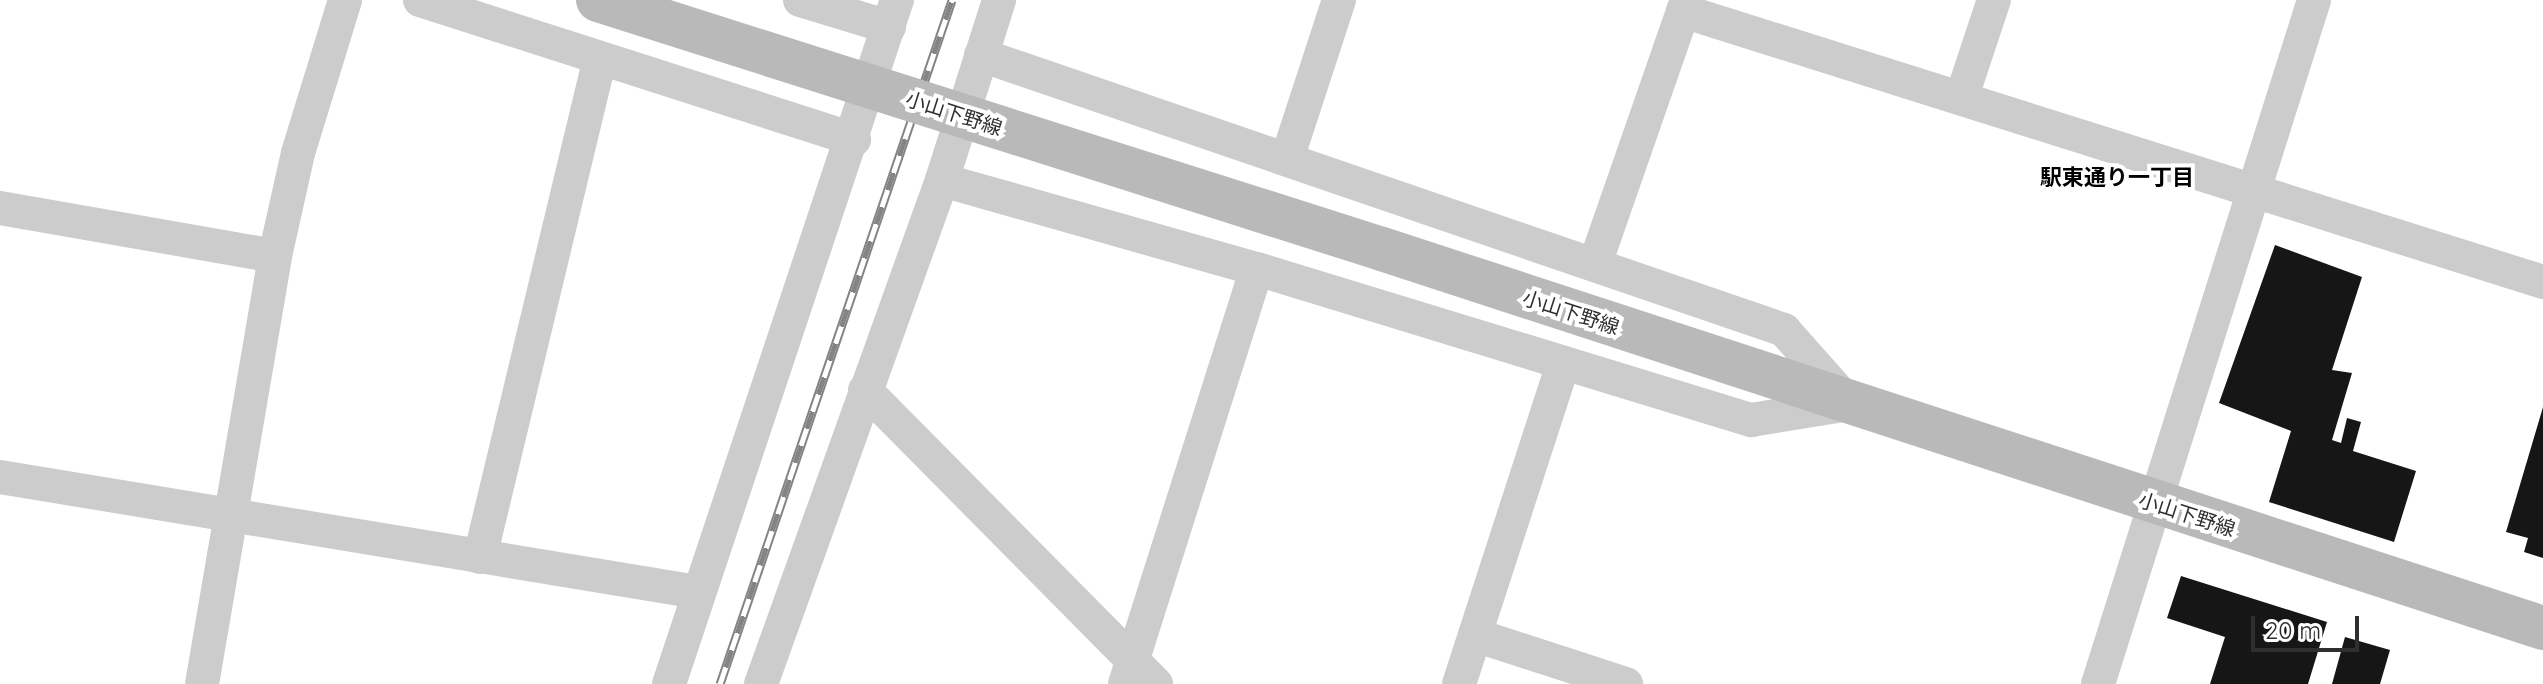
<!DOCTYPE html>
<html>
<head>
<meta charset="utf-8">
<style>
	body { margin:0 }
	#map { position:relative; width:2543px; height:684px; overflow:hidden; background:#fff; font-family:Quicksand,"Noto Sans JP",sans-serif }
	div>[style] { position:absolute }
	[style*='--x'] { left:calc(var(--x)*1px); top:calc(var(--y)*1px); width:calc(var(--w)*1px); rotate:calc(var(--a)*1deg) }
	.building>* { inset:0; background:#161616 }
	.minor>* { height:34px; margin:-17px; padding:0 17px; transform-origin:17px; border-radius:17px; background:#ccc }
	.secondary>* { height:44px; margin:-22px; padding:0 22px; transform-origin:22px; border-radius:22px; background:#b9b9b9 }
	.rail>* { height:9px; margin-top:-4.5px; transform-origin:0; background:repeating-linear-gradient(90deg,#fff 0 18px,#848484 0 36px); box-sizing:border-box; border-block:2px solid #848484 }
	.secondary-bridge>* { height:44px; margin:-22px; padding:0 22px; transform-origin:22px; border-radius:22px; background:#b9b9b9 }
	span { translate:-50% -50%; white-space:nowrap; text-align:center; line-height:1.15; -webkit-text-stroke:8px #fff; paint-order:stroke }
	.street-label { font-size:20px; color:#2f2f2f }
	.neighbourhood-label { font-size:22px; color:#000; font-weight:700 }
	.scale { position:absolute; left:2251px; top:616px; width:108px; height:36px; box-sizing:border-box; border:4px solid #2f2f2f; border-top:0; padding-left:10px; font-size:24px; line-height:28px; white-space:nowrap; color:#2f2f2f; -webkit-text-stroke:6px #fff; paint-order:stroke }
</style>
</head>
<body>
<div id="map">
	<div class="building">
		<i style="clip-path:polygon(2275px 245px,2362px 277px,2332px 370px,2352px 373px,2332px 440px,2341px 443px,2347px 418px,2361px 422px,2353px 451px,2416px 471px,2394px 542px,2269px 502px,2291px 431px,2219px 403px)"></i>
		<i style="clip-path:polygon(2543px 407px,2543px 558px,2524px 552px,2528px 538px,2506px 532px)"></i>
		<i style="clip-path:polygon(2181px 576px,2327px 622px,2308px 684px,2210px 684px,2225px 637px,2167px 618px)"></i>
		<i style="clip-path:polygon(2345px 637px,2390px 650px,2380px 684px,2332px 684px)"></i>
	</div>
	<div class="minor">
		<i style="--x:420;--y:0;--w:456;--a:17.8"></i>
		<i style="--x:800;--y:0;--w:93;--a:16.9"></i>
		<i style="--x:1683;--y:11;--w:902;--a:17.49"></i>
		<i style="--x:981;--y:55;--w:849;--a:18.9"></i>
		<i style="--x:1784;--y:330;--w:95;--a:48.4"></i>
		<i style="--x:1962;--y:96;--w:101;--a:-71.6"></i>
		<i style="--x:1287;--y:159;--w:167;--a:-71.9"></i>
		<i style="--x:942;--y:180;--w:327;--a:15.8"></i>
		<i style="--x:1257;--y:269;--w:517;--a:17"></i>
		<i style="--x:1751;--y:420;--w:100;--a:-9.2"></i>
		<i style="--x:0;--y:208;--w:279;--a:9.9"></i>
		<i style="--x:1595;--y:264;--w:280;--a:-70.8"></i>
		<i style="--x:865;--y:390;--w:414;--a:45.3"></i>
		<i style="--x:0;--y:477;--w:707;--a:9.36"></i>
		<i style="--x:480;--y:557;--w:513;--a:-76.48"></i>
		<i style="--x:1475;--y:635;--w:159;--a:18"></i>
		<i style="--x:202;--y:684;--w:434;--a:-80.3"></i>
		<i style="--x:275;--y:256;--w:106;--a:-77.4"></i>
		<i style="--x:298;--y:153;--w:160;--a:-72.9"></i>
		<i style="--x:669;--y:684;--w:721;--a:-71.57"></i>
		<i style="--x:761;--y:684;--w:536;--a:-70.25"></i>
		<i style="--x:942;--y:180;--w:189;--a:-72.4"></i>
		<i style="--x:1125;--y:684;--w:435;--a:-72.4"></i>
		<i style="--x:1459;--y:684;--w:336;--a:-72"></i>
		<i style="--x:2098;--y:684;--w:717;--a:-72.47"></i>
	</div>
	<div class="secondary">
		<i style="--x:1382;--y:249;--w:1221;--a:18.08"></i>
	</div>
	<div class="rail">
		<i style="--x:720;--y:684;--w:722;--a:-71.26"></i>
	</div>
	<div class="secondary-bridge">
		<i style="--x:598;--y:0;--w:823;--a:17.62"></i>
	</div>
	<div class="street-label">
		<span style="left:954px;top:113px;rotate:18deg">小山下野線</span>
		<span style="left:1571px;top:312px;rotate:18deg">小山下野線</span>
		<span style="left:2187px;top:514px;rotate:18deg">小山下野線</span>
	</div>
	<div class="neighbourhood-label">
		<span style="left:2117px;top:178px">駅東通り一丁目</span>
	</div>
	<div class="scale">20 m</div>
</div>
</body>
</html>
